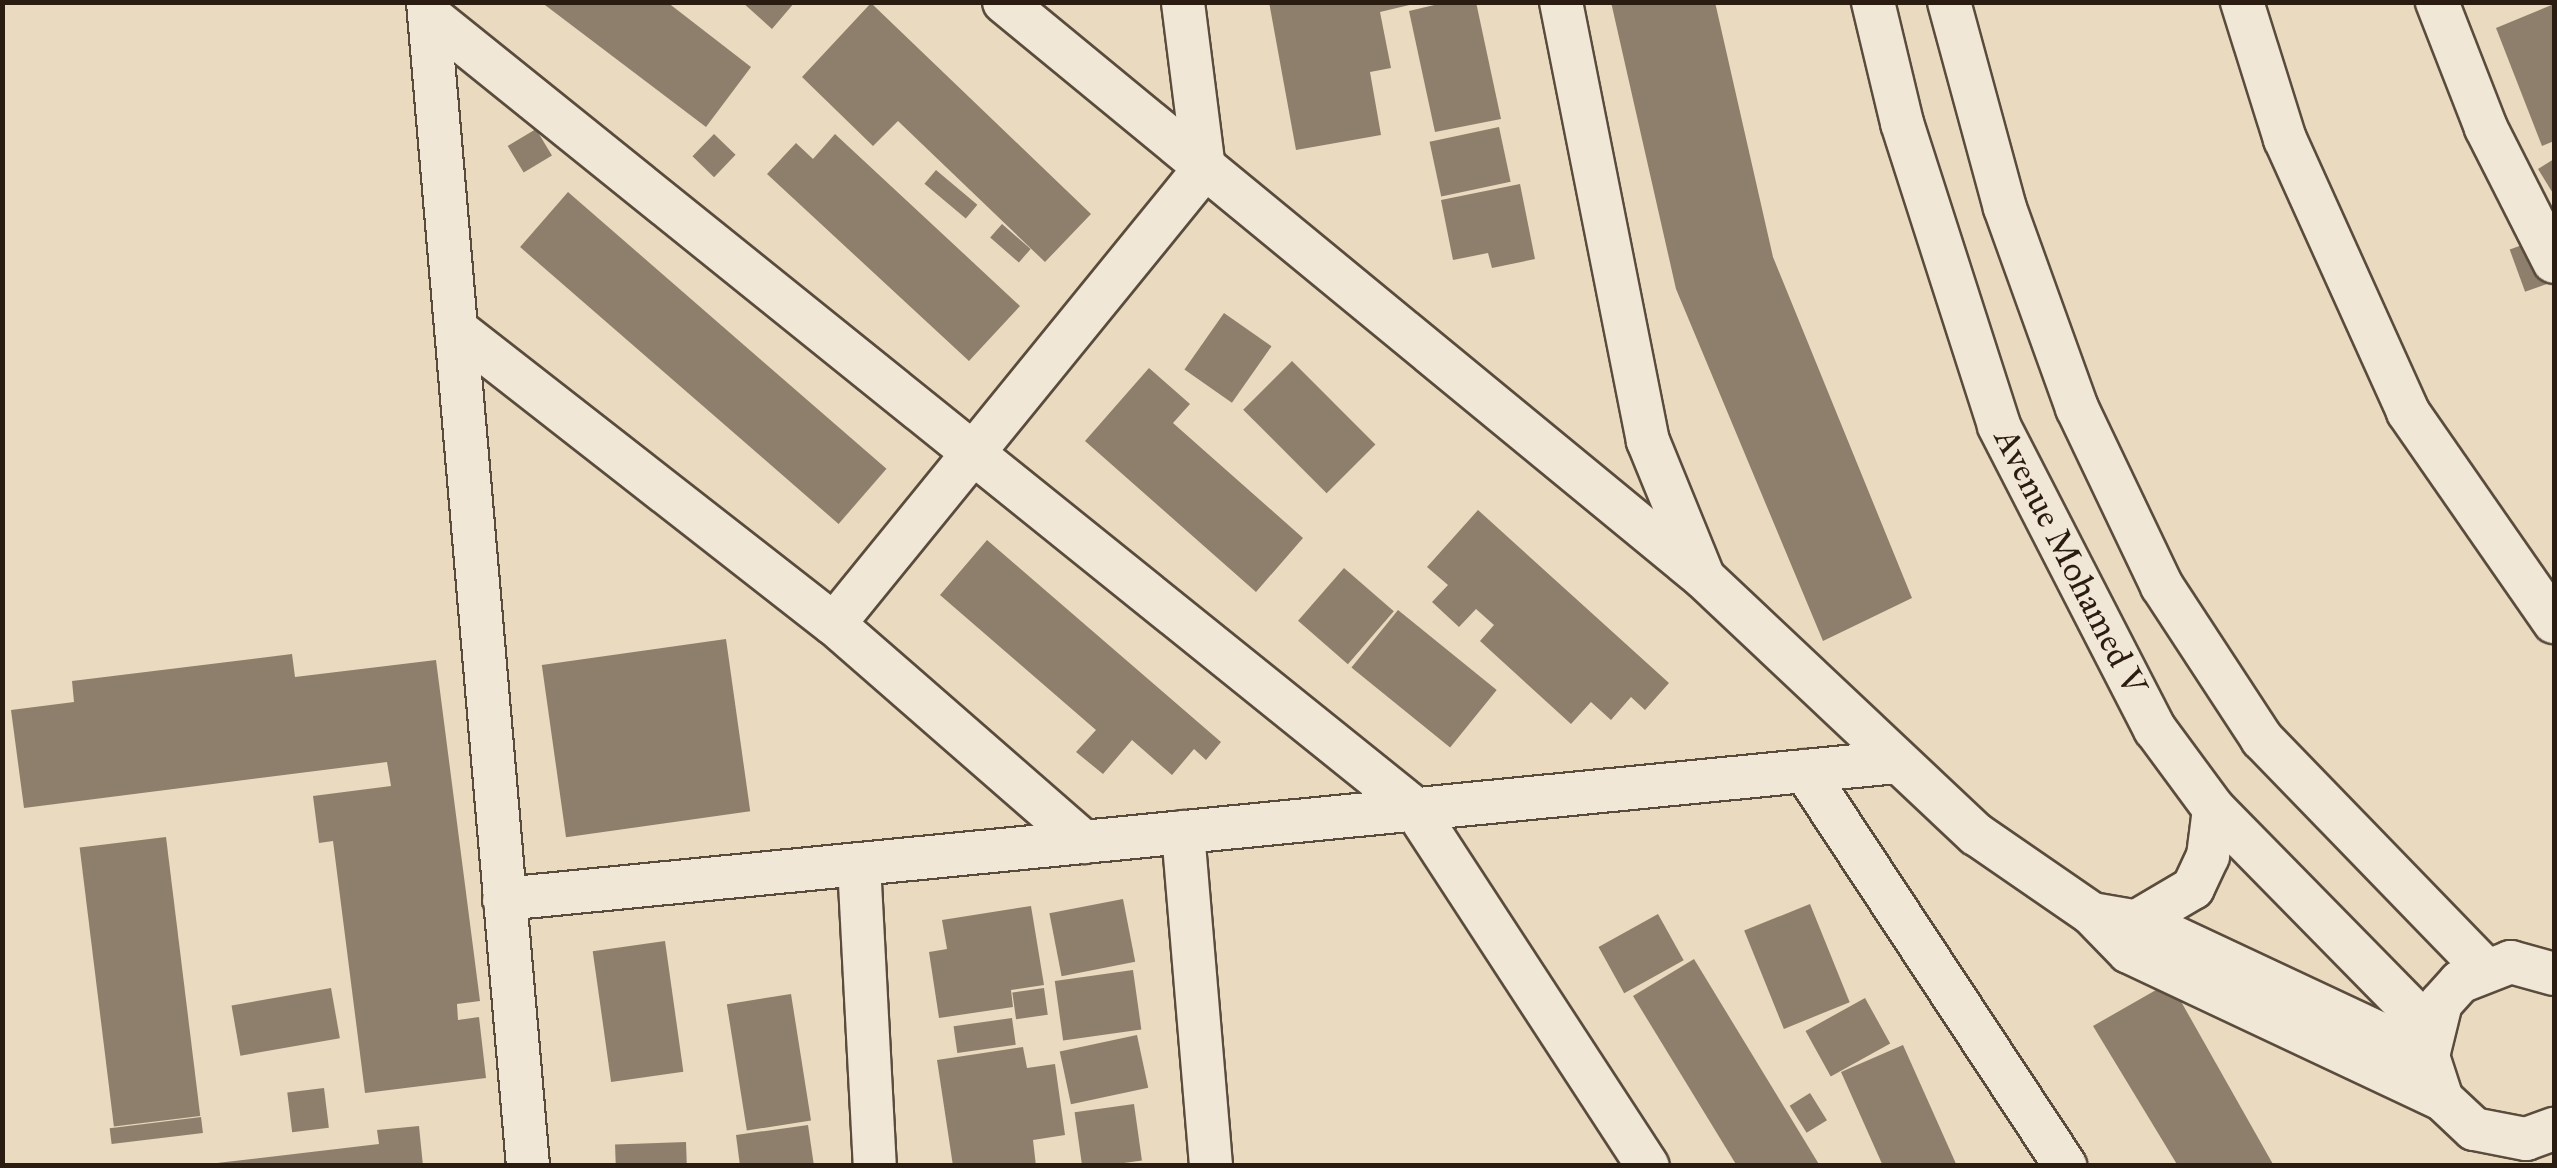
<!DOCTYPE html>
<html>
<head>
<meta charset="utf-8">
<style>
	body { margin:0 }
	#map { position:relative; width:2557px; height:1168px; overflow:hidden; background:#eadac0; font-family:"IM FELL Great Primer",serif }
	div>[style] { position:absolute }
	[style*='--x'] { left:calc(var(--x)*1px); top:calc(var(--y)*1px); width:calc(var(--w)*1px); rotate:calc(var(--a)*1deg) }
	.building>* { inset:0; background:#8e7f6c; transform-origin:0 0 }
	.roads { filter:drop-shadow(2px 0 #5a4c3d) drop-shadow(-2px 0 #5a4c3d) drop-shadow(0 2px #5a4c3d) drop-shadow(0 -2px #5a4c3d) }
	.minor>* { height:42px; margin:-21px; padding:0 21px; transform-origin:21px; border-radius:21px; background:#f1e7d6 }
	span { translate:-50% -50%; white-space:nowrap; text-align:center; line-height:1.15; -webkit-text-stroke:8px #f1e7d6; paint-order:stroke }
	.street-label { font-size:35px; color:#2a1c11 }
	.frame { position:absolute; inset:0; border:5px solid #2a1c11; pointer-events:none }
</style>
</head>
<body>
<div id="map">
	<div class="building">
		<i style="clip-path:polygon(541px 2px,667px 2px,751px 67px,706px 127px)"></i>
		<i style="clip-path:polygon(742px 2px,795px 2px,772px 29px)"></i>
		<i style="clip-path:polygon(1269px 2px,1422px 2px,1380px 12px,1391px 68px,1370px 72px,1381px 135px,1296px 150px)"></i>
		<i style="clip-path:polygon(1447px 2px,1476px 2px,1501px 119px,1435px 132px,1409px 11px)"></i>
		<i style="clip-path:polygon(1611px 2px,1715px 2px,1773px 257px,1912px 598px,1823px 641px,1676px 289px)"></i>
		<i style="clip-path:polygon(871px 3px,1091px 214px,1045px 262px,898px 121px,873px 146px,802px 77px)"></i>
		<i style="clip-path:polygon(2554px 4px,2554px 141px,2542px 146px,2496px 28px)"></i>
		<i style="left:1499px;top:127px;width:56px;height:71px;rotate:78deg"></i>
		<i style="left:536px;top:129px;width:31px;height:33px;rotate:59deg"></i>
		<i style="left:714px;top:134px;width:30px;height:31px;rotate:44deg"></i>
		<i style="clip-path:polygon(835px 134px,1020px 306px,969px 361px,767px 174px,796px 143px,813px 159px)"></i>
		<i style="clip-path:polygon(2554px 159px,2554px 195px,2538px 169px)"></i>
		<i style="left:936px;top:170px;width:54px;height:18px;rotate:40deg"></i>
		<i style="clip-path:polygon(1520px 184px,1535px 259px,1492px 268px,1488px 253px,1453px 260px,1441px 200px)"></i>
		<i style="left:568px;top:192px;width:422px;height:73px;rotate:41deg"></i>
		<i style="left:1002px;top:224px;width:38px;height:18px;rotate:41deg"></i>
		<i style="left:2536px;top:240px;width:45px;height:28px;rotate:70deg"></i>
		<i style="left:1224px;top:313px;width:58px;height:69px;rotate:35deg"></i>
		<i style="left:1292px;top:361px;width:118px;height:69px;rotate:45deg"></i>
		<i style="clip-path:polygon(1149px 368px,1190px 404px,1173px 423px,1303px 538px,1256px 592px,1085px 441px)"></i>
		<i style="clip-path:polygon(1478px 510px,1669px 683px,1645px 710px,1631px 697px,1611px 720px,1591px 702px,1571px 724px,1480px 641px,1494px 625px,1476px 609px,1459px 627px,1432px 602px,1448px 585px,1427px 567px)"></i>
		<i style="clip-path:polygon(987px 540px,1221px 742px,1206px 760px,1194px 749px,1172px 775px,1132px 740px,1103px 774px,1076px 752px,1096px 730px,940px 595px)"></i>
		<i style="left:1344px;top:568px;width:66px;height:70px;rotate:41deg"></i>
		<i style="left:1398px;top:610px;width:127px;height:74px;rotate:39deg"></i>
		<i style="left:726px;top:639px;width:174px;height:186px;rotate:82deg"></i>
		<i style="clip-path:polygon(292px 654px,295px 677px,436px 660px,480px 1001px,457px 1004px,458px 1020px,479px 1017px,486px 1078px,365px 1093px,333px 841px,319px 843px,313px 796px,391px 786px,387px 762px,24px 808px,11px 710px,74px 702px,72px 681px)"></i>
		<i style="left:166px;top:837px;width:281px;height:87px;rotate:83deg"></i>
		<i style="left:1123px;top:899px;width:64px;height:75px;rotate:79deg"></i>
		<i style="left:1810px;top:904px;width:106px;height:71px;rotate:68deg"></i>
		<i style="clip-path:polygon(1031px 906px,1044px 985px,1011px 990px,1013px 1007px,939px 1018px,929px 952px,947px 949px,942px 920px)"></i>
		<i style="left:1658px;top:914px;width:53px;height:68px;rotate:61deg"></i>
		<i style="left:665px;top:941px;width:132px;height:73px;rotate:82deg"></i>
		<i style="clip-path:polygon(1694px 959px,1820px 1166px,1737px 1166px,1633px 996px)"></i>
		<i style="left:1133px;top:970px;width:60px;height:79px;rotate:82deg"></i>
		<i style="clip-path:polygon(2170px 982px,2274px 1166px,2178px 1166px,2093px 1026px)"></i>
		<i style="left:331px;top:988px;width:51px;height:101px;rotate:80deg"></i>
		<i style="left:1044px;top:988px;width:27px;height:32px;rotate:82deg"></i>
		<i style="left:791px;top:994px;width:128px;height:65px;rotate:81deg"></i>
		<i style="left:1865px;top:998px;width:52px;height:68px;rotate:61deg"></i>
		<i style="left:1012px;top:1018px;width:27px;height:59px;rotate:82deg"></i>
		<i style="left:1137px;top:1035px;width:54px;height:79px;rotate:78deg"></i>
		<i style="clip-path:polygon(1903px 1045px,1957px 1166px,1883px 1166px,1841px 1072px)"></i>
		<i style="clip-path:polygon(1023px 1047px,1027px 1068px,1055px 1064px,1065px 1135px,1033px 1140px,1036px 1166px,953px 1166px,937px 1060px)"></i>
		<i style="left:324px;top:1088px;width:40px;height:37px;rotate:83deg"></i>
		<i style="left:1810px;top:1093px;width:32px;height:24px;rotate:58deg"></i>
		<i style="left:1134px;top:1104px;width:57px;height:60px;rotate:82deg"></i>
		<i style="left:201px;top:1117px;width:16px;height:92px;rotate:83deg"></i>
		<i style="clip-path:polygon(808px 1125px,814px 1166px,740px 1166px,736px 1135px)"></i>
		<i style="clip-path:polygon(419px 1126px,423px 1166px,191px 1166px,379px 1144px,377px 1130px)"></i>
		<i style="left:686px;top:1142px;width:24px;height:71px;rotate:88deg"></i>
	</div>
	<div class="roads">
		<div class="minor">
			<i style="--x:428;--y:2;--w:1168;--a:85.09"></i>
			<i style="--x:1004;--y:2;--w:907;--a:39.45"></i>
			<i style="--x:1704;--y:578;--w:374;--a:43.3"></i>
			<i style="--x:1976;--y:834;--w:141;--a:34.6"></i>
			<i style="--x:2092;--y:914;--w:53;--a:45.8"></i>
			<i style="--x:2129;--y:952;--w:346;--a:25.2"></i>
			<i style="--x:1561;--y:2;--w:448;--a:78.8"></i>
			<i style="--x:1648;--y:441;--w:143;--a:67.8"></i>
			<i style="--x:1873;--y:2;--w:124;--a:76.5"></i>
			<i style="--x:1902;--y:123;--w:318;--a:72.2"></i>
			<i style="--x:1999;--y:426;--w:341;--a:62.8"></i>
			<i style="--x:2155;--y:729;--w:99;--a:53.6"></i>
			<i style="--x:2214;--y:809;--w:308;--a:45.5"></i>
			<i style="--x:1949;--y:2;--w:213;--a:74.8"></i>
			<i style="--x:2005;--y:208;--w:213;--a:70.2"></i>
			<i style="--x:2077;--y:408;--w:197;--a:64.5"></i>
			<i style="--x:2162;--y:586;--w:183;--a:56.8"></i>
			<i style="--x:2262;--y:739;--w:319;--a:45.9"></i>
			<i style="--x:2242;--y:2;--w:144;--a:72.6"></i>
			<i style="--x:2285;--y:139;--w:299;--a:65.7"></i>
			<i style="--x:2408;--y:412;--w:256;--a:55.2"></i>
			<i style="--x:2437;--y:2;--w:135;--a:68.7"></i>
			<i style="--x:2486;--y:128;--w:150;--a:63.1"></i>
			<i style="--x:429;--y:15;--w:1266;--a:38.84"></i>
			<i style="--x:1415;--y:809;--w:426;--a:56.9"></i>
			<i style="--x:456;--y:329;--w:479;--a:38"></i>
			<i style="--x:834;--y:624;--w:332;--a:41.1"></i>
			<i style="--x:834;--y:624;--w:586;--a:-50.88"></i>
			<i style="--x:1204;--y:169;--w:168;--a:-97.2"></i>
			<i style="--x:1805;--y:771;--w:473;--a:56.6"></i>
			<i style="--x:1183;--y:832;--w:335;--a:85.2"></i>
			<i style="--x:859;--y:864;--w:302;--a:87"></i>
			<i style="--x:504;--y:899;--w:1398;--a:-5.62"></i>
			<i style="--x:2092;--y:914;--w:53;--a:9.8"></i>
			<i style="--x:2144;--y:923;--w:314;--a:25.1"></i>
			<i style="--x:2137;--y:921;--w:65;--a:-30.5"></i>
			<i style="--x:2193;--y:888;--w:35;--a:-65"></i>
			<i style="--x:2208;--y:856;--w:47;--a:-82.7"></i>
			<i style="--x:2554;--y:974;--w:45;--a:-164.4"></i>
			<i style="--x:2511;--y:962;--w:55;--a:158.6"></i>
			<i style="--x:2460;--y:982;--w:28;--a:132"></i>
			<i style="--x:2441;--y:1003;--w:55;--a:103.8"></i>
			<i style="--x:2428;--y:1056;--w:45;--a:72"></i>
			<i style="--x:2442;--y:1099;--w:44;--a:43.2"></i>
			<i style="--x:2474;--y:1129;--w:53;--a:10.9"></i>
			<i style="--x:2526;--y:1139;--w:30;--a:-20"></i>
		</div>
	</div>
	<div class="street-label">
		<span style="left:2070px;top:562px;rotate:63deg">Avenue Mohamed V</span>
	</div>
	<div class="frame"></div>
</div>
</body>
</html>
